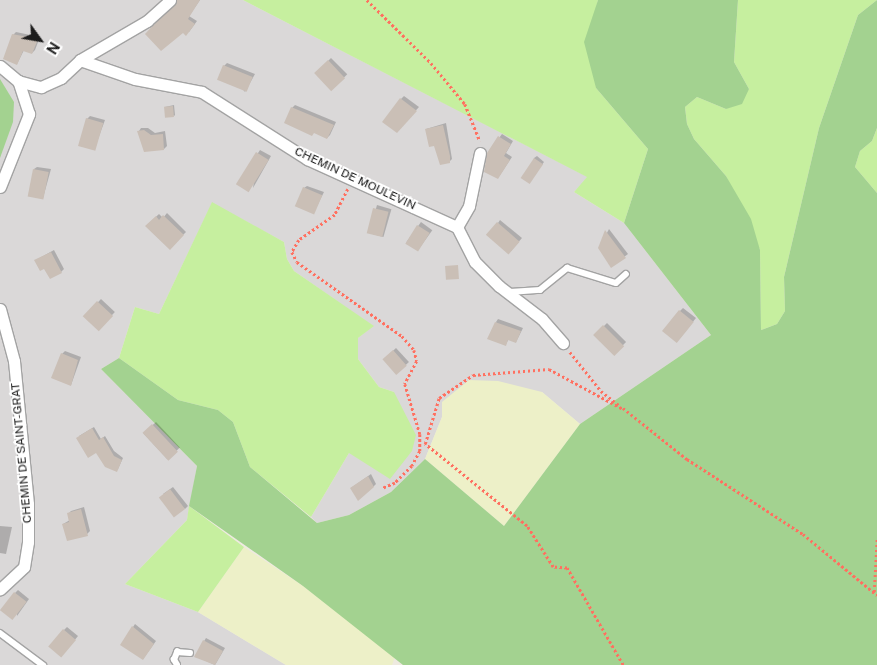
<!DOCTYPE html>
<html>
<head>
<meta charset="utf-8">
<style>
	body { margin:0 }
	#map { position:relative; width:877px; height:665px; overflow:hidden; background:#eeeae0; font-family:"Public Sans",sans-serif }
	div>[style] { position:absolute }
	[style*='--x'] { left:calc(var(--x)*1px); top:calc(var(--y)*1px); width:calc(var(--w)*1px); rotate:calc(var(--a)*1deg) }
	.residential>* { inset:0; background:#dad8d8 }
	.farmland>* { inset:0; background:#edf0c8 }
	.grass>* { inset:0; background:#c6ef9f }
	.forest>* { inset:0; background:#a3d290 }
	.shadow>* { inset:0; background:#0003; transform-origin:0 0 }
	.building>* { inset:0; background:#cabfb6; transform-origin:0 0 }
	.path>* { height:2.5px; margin-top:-1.25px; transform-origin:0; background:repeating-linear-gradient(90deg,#ff7060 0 2.5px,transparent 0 5px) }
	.roads { filter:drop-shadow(1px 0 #a3a3a3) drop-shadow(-1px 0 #a3a3a3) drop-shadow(0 1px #a3a3a3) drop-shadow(0 -1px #a3a3a3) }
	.service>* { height:5.5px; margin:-2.75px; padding:0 2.75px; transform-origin:2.75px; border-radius:2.75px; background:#fff }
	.minor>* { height:11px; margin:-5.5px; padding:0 5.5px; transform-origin:5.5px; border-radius:5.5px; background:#fff }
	span { translate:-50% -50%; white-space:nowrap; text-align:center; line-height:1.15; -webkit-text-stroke:4px #fff; paint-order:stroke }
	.street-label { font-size:12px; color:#1c1c1c }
	.north { position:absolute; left:15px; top:15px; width:50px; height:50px; -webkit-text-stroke:4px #fff; paint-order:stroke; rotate:122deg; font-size:14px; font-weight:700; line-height:20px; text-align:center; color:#1c1c1c }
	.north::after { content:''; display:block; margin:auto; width:18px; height:22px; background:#1c1c1c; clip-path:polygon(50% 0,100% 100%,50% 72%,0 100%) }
</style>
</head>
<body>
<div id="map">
	<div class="residential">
		<i style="clip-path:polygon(0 0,243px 0,588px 177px,574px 192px,624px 223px,711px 335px,580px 424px,542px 392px,442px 402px,442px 417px,425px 459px,391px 492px,349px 515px,317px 523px,311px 517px,349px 453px,394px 392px,379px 387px,358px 359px,358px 338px,373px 326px,294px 271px,287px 259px,284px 242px,212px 203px,159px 314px,135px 307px,119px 358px,101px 369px,197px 466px,187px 520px,125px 584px,198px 612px,286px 665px,0 665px)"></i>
	</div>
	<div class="farmland">
		<i style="clip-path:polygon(469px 380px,498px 381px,542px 392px,580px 424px,504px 526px,425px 459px,442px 417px,442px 402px)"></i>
		<i style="clip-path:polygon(244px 547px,303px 586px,395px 657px,392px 665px,286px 665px,198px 612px)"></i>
	</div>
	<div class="grass">
		<i style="clip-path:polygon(243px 0,598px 0,593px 20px,596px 88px,648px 149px,624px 223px,574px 192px,587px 177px)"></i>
		<i style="clip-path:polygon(738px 0,877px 0,858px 15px,819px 128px,784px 277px,785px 311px,777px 324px,761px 330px,760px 250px,726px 176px,694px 139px,687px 124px,685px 107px,697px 97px,726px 109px,749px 89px,734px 62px)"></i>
		<i style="clip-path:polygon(877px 128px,877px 193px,855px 167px,860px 151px,872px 141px)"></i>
		<i style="clip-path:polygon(212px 202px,284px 242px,287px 259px,294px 271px,374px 326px,358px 338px,358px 359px,379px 387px,394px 392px,416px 435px,412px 451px,390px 479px,349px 453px,311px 517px,250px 467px,233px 422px,218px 410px,178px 400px,119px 358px,135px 307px,159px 314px)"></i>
		<i style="clip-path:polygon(189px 506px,244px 547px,198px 612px,125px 584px,187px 520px)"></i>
	</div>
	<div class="forest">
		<i style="clip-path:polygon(598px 0,738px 0,734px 62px,749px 89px,742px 104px,726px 109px,697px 97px,685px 107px,687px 124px,694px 139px,726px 176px,751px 219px,760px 250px,761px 330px,777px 324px,785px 311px,784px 277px,819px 128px,858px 15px,877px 0,877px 128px,872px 141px,860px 151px,855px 167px,877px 193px,877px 665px,403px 665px,303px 586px,189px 506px,197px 466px,101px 369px,119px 358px,178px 400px,218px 410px,233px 422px,250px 467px,317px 523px,349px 515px,391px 492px,425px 459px,504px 526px,580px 424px,711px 335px,624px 223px,648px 149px,596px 88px,584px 42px)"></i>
		<i style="clip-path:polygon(0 79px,14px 102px,13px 122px,0 158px)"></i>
	</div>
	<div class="shadow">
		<i style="clip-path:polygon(180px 0,200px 0,189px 16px,197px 21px,189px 32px)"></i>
		<i style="clip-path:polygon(16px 32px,40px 37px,35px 50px,32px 53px,24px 50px,17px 64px,13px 35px)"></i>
		<i style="left:331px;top:58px;width:23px;height:21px;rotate:45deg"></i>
		<i style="clip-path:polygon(227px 63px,255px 74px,245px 92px,224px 66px)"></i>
		<i style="clip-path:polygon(404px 96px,419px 107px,397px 131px,401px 99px)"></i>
		<i style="clip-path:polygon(174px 105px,175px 115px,174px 116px,165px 107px)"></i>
		<i style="clip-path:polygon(295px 105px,336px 122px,330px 135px,327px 138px,292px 108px)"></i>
		<i style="clip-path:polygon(90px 116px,105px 120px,94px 150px,87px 119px)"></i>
		<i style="clip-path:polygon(446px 123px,452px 159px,449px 162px,426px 129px)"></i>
		<i style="clip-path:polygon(141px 128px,148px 128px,155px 133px,165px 131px,167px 146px,164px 149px,139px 131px)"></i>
		<i style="clip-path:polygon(502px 134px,513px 141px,506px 153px,512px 157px,500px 175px,488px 153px)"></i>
		<i style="clip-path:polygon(260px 150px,271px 156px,253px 188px,258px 153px)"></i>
		<i style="clip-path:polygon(537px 156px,544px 162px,529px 182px,534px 158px)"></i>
		<i style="clip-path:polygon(37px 167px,51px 169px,43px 198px,34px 169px)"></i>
		<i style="clip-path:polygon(307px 186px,324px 192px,314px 212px,304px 188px)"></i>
		<i style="left:377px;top:205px;width:15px;height:29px;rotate:16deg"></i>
		<i style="clip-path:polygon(167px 213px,186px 232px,170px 248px,146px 226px,159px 214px,163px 218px)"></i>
		<i style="clip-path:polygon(500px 220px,522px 238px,511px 251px,498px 223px)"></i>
		<i style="left:421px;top:222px;width:14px;height:25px;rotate:36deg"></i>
		<i style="clip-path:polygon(609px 229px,628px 254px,612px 266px,599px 248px)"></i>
		<i style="clip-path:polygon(54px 250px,64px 269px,61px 272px,36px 260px)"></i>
		<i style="left:101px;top:299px;width:19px;height:24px;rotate:43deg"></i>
		<i style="clip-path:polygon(683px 308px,696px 318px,680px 338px,680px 311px)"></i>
		<i style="clip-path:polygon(498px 319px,523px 328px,516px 342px,509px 339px,505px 345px,496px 322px)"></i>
		<i style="left:607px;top:323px;width:27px;height:17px;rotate:45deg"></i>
		<i style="left:396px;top:348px;width:19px;height:17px;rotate:47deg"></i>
		<i style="clip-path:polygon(65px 351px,81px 357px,71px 385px,62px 354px)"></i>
		<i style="left:156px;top:422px;width:35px;height:17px;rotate:47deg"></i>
		<i style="clip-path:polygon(94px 427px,101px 439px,105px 436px,114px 451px,123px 458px,118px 469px,79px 436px)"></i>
		<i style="clip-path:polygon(371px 474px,376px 484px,373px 487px,351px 488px)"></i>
		<i style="clip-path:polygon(173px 487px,188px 506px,185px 509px,163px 494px)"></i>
		<i style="clip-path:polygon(84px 507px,90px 531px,87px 534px,63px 524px,70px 520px,68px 514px,71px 511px)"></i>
		<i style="clip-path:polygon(0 526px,12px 527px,6px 554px,0 553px)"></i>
		<i style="clip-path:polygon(18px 590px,29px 599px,17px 616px,15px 593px)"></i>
		<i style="clip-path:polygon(135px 624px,156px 641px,143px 659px,133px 627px)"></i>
		<i style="clip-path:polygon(67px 627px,78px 636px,65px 652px,64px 630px)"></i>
		<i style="clip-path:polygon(206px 638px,225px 648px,215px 665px,195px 656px)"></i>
	</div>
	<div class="building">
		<i style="clip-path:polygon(177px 0,200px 0,188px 19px,195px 24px,186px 36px,183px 33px,161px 51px,145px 34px)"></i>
		<i style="clip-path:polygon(12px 34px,38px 39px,32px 54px,23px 51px,17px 65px,3px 59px)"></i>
		<i style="left:328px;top:60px;width:25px;height:19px;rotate:47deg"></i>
		<i style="left:223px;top:65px;width:32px;height:16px;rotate:22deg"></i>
		<i style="clip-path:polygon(400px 98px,417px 111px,397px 133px,382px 122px)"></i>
		<i style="left:173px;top:106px;width:11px;height:9px;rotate:85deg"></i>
		<i style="clip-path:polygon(291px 107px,334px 125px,327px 139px,314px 133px,312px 136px,284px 123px)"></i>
		<i style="left:86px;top:118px;width:18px;height:29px;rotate:16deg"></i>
		<i style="clip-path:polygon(443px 125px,450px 156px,450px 163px,440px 165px,434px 146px,429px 147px,425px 129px)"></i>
		<i style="clip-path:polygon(144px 130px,151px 135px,163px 134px,164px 150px,144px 152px,137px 131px)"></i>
		<i style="clip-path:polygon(498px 136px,511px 144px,504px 156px,510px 160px,498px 179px,484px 172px,487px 153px)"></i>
		<i style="left:256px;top:152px;width:15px;height:38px;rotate:32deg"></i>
		<i style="left:534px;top:158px;width:11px;height:24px;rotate:34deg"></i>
		<i style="left:33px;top:169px;width:16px;height:28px;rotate:11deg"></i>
		<i style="left:303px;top:187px;width:21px;height:21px;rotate:23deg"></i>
		<i style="left:373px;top:208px;width:16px;height:26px;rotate:14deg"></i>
		<i style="clip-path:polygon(163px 215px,184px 235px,170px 250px,145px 226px,156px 216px,159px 220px)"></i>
		<i style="left:497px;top:222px;width:30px;height:17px;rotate:41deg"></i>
		<i style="left:417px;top:225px;width:15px;height:22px;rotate:32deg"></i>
		<i style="clip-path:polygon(605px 230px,626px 258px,611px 268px,598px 248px)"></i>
		<i style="clip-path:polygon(51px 252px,62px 273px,50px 279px,44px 269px,40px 271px,34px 260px)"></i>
		<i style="left:458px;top:265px;width:14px;height:13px;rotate:86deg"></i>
		<i style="left:97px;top:301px;width:22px;height:21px;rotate:43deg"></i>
		<i style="left:679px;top:310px;width:19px;height:27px;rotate:39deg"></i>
		<i style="clip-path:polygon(495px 322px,521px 331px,516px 343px,508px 340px,506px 346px,487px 339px)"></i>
		<i style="left:603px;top:325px;width:30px;height:14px;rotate:45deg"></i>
		<i style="left:393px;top:350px;width:21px;height:14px;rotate:49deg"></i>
		<i style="clip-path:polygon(61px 353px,78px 360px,71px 386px,51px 378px)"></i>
		<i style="left:152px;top:424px;width:38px;height:13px;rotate:47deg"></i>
		<i style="clip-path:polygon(92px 428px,99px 440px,103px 437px,114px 456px,122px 460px,117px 472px,105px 467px,96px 453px,88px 458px,76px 438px)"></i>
		<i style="clip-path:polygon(368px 476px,374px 487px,358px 501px,350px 488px)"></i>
		<i style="left:170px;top:489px;width:25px;height:14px;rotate:53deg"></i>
		<i style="clip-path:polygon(81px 509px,88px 536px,67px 541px,62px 524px,69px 522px,67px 513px)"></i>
		<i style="left:14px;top:592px;width:16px;height:23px;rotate:38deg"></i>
		<i style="clip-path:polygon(132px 626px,154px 644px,143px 660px,120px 645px)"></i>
		<i style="left:63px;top:629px;width:17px;height:23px;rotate:40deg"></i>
		<i style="clip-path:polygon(203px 640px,223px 651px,215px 665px,194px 657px)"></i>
	</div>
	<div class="path">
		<i style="--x:367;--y:0;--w:90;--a:44.5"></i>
		<i style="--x:431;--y:63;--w:53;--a:50.3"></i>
		<i style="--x:465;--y:104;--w:40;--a:68"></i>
		<i style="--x:348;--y:189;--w:29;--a:117"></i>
		<i style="--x:335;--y:215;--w:44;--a:145.2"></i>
		<i style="--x:299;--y:240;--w:14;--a:120"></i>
		<i style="--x:292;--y:252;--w:11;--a:63"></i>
		<i style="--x:297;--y:262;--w:128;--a:35.2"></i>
		<i style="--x:402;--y:336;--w:18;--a:49"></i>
		<i style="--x:414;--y:350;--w:11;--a:75"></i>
		<i style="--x:417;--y:361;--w:26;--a:118"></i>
		<i style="--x:405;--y:384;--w:52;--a:73.3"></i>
		<i style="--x:420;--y:434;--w:17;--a:90"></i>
		<i style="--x:420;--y:451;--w:17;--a:118"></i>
		<i style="--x:412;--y:466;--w:24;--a:135"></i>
		<i style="--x:395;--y:483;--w:13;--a:157"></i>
		<i style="--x:570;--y:352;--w:50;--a:51.5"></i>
		<i style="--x:601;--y:391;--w:23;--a:38"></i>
		<i style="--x:623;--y:408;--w:82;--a:38.6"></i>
		<i style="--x:687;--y:459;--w:138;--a:32.9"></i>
		<i style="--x:803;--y:534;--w:96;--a:39.5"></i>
		<i style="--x:874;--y:592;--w:54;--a:-86.8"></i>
		<i style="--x:623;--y:665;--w:112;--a:-120"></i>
		<i style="--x:567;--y:568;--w:14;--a:-176"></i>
		<i style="--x:553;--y:567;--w:49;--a:-122.4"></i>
		<i style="--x:527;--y:526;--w:131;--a:-141.2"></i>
		<i style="--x:425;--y:444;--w:48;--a:-73.1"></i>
		<i style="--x:439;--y:398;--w:41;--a:-34.1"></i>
		<i style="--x:473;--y:375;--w:76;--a:-4.5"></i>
		<i style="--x:549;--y:369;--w:84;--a:28.4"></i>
	</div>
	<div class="roads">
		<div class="service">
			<i style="--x:510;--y:292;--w:30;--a:-4"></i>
			<i style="--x:540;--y:290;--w:35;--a:-39"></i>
			<i style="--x:567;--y:268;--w:51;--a:17"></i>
			<i style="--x:616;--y:283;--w:13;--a:-42"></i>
			<i style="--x:0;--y:633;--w:54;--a:36.7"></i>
			<i style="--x:177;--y:665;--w:6;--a:-121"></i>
			<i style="--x:174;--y:660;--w:9;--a:-69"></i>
			<i style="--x:177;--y:652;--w:13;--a:4"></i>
		</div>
		<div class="minor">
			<i style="--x:80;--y:60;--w:58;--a:19.1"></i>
			<i style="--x:135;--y:79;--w:68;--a:11"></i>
			<i style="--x:202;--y:92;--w:125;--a:32.5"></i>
			<i style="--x:307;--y:159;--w:165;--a:24.4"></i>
			<i style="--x:457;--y:227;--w:39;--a:63"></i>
			<i style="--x:475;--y:262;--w:34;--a:45"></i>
			<i style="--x:499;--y:286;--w:54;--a:37.5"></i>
			<i style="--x:542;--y:319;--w:32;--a:49"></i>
			<i style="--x:0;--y:66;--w:23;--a:40"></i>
			<i style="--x:18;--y:81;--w:24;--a:15"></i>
			<i style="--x:41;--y:87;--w:22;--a:-24"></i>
			<i style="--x:61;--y:78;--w:26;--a:-43"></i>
			<i style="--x:80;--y:60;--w:78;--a:-30.2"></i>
			<i style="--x:147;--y:21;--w:31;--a:-42"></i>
			<i style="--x:0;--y:187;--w:79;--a:-68.3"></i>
			<i style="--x:29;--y:114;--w:35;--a:-108"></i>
			<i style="--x:457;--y:227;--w:24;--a:-60"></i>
			<i style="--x:469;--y:206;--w:54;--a:-78.3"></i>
			<i style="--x:0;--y:309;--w:54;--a:74.9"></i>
			<i style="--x:14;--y:361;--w:144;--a:84.4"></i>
			<i style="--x:28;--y:504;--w:38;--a:90"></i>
			<i style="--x:28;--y:542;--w:25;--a:99"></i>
			<i style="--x:24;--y:567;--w:33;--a:137"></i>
		</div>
	</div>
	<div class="street-label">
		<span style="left:355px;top:179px;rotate:25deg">CHEMIN DE MOULEVIN</span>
		<span style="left:22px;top:453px;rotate:-95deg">CHEMIN DE SAINT-GRAT</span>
	</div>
	<div class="north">N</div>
</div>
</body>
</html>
